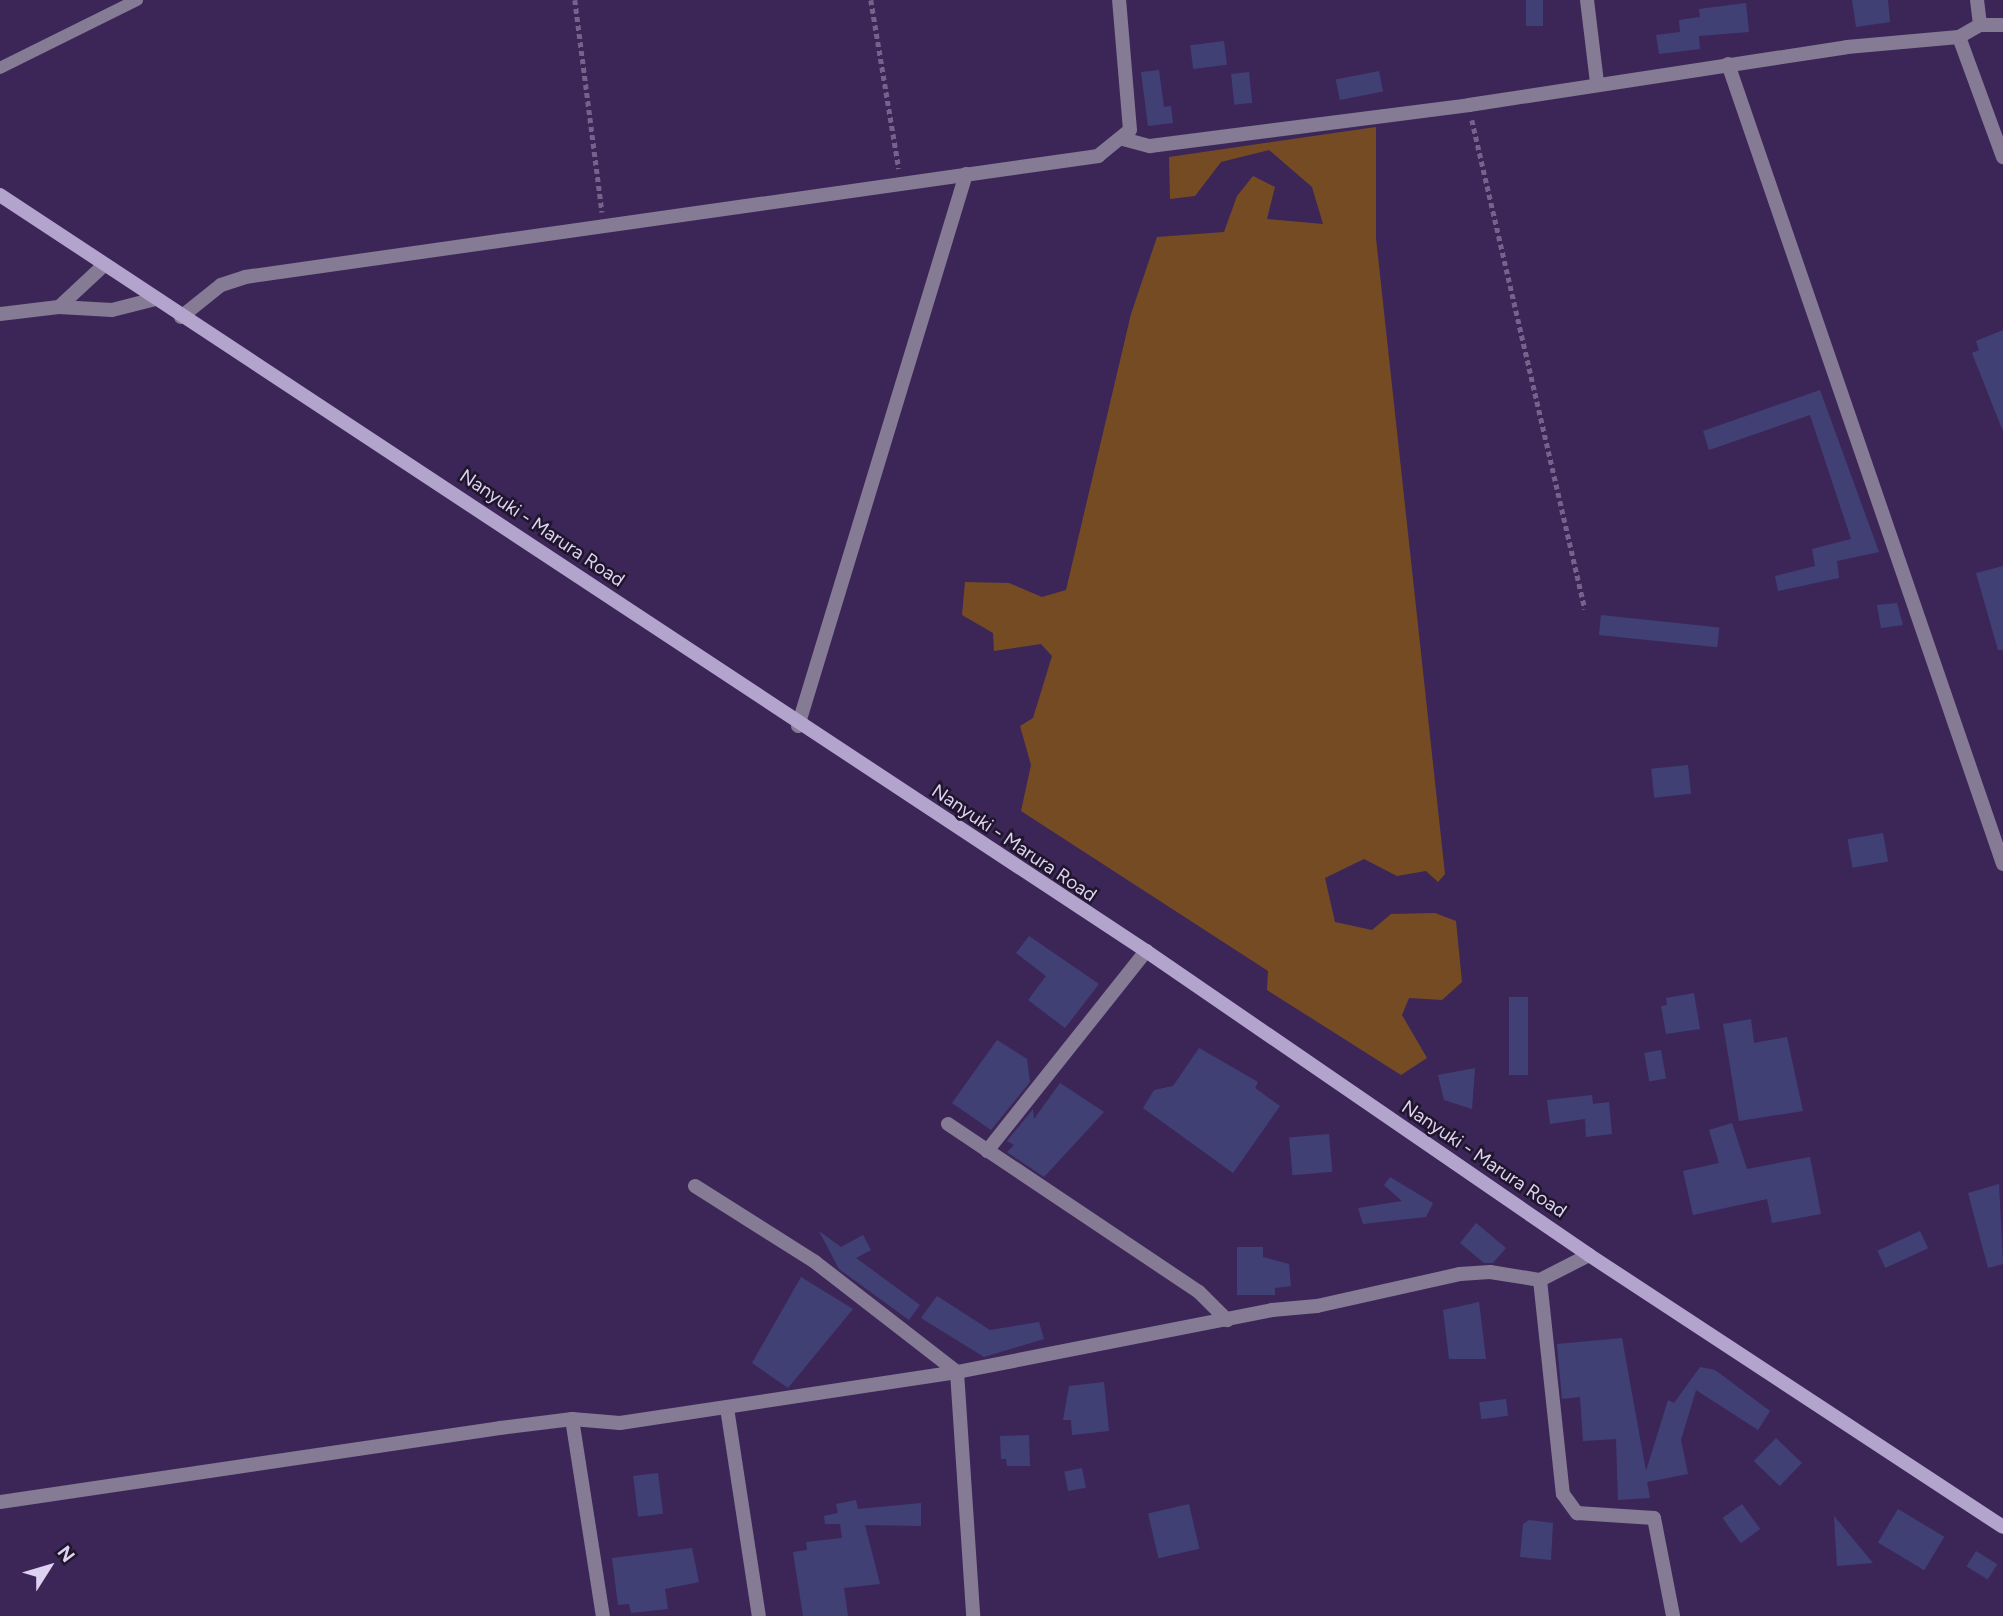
<!DOCTYPE html>
<html>
<head>
<meta charset="utf-8">
<style>
	body { margin:0 }
	#map { position:relative; width:2003px; height:1616px; overflow:hidden; background:#3c2658; font-family:Figtree,sans-serif }
	div>[style] { position:absolute }
	[style*='--x'] { left:calc(var(--x)*1px); top:calc(var(--y)*1px); width:calc(var(--w)*1px); rotate:calc(var(--a)*1deg) }
	.green>* { inset:0; background:#754b23 }
	.building>* { inset:0; background:#414075; transform-origin:0 0 }
	.path>* { height:4.5px; margin-top:-2.25px; transform-origin:0; background:repeating-linear-gradient(90deg,#75638e 0 5px,transparent 0 8.5px) }
	.lane>* { height:12px; margin:-6px; padding:0 6px; transform-origin:6px; border-radius:6px; background:#857b95 }
	.street>* { height:14px; margin:-7px; padding:0 7px; transform-origin:7px; border-radius:7px; background:#857b95 }
	.secondary>* { height:14px; margin:-7px; padding:0 7px; transform-origin:7px; border-radius:7px; background:#b3a4cd }
	span { translate:-50% -50%; white-space:nowrap; text-align:center; line-height:1.15; -webkit-text-stroke:5px #1f162c; paint-order:stroke }
	.street-label { font-size:19px; color:#ddd2f1 }
	.north { position:absolute; left:14px; top:1532px; width:70px; height:70px; -webkit-text-stroke:5px #1f162c; paint-order:stroke; rotate:53deg; font-size:19px; font-weight:700; line-height:28px; text-align:center; color:#ddd2f1 }
	.north::after { content:''; display:block; margin:auto; width:24px; height:32px; background:#ddd2f1; clip-path:polygon(50% 0,100% 100%,50% 72%,0 100%) }
</style>
</head>
<body>
<div id="map">
	<div class="green">
		<i style="clip-path:polygon(1376px 127px,1376px 238px,1445px 874px,1438px 882px,1426px 871px,1397px 876px,1364px 859px,1325px 878px,1335px 922px,1372px 930px,1391px 914px,1435px 913px,1456px 921px,1462px 982px,1442px 1000px,1409px 998px,1402px 1015px,1427px 1058px,1401px 1075px,1267px 990px,1268px 971px,1021px 811px,1031px 765px,1020px 726px,1033px 718px,1052px 656px,1041px 644px,994px 651px,993px 633px,962px 615px,965px 582px,1009px 583px,1042px 597px,1066px 590px,1131px 314px,1157px 237px,1224px 232px,1237px 196px,1253px 176px,1275px 187px,1267px 219px,1323px 224px,1312px 187px,1269px 150px,1221px 162px,1195px 196px,1170px 199px,1169px 157px)"></i>
	</div>
	<div class="building">
		<i style="left:1526px;top:0;width:17px;height:26px"></i>
		<i style="clip-path:polygon(1852px 0,1888px 0,1890px 22px,1856px 27px)"></i>
		<i style="clip-path:polygon(1746px 3px,1749px 32px,1699px 36px,1700px 49px,1659px 54px,1656px 35px,1680px 32px,1679px 20px,1700px 17px,1699px 9px)"></i>
		<i style="left:1224px;top:41px;width:24px;height:34px;rotate:83deg"></i>
		<i style="clip-path:polygon(1159px 70px,1164px 107px,1171px 106px,1173px 123px,1148px 126px,1141px 72px)"></i>
		<i style="left:1379px;top:71px;width:21px;height:44px;rotate:79deg"></i>
		<i style="left:1249px;top:72px;width:31px;height:18px;rotate:84deg"></i>
		<i style="clip-path:polygon(2003px 330px,2003px 428px,2002px 429px,1972px 353px,1979px 350px,1976px 341px)"></i>
		<i style="clip-path:polygon(1820px 390px,1879px 552px,1837px 561px,1839px 578px,1778px 591px,1775px 576px,1815px 566px,1812px 549px,1851px 539px,1810px 415px,1709px 450px,1703px 431px)"></i>
		<i style="clip-path:polygon(2003px 566px,2003px 650px,1998px 650px,1976px 573px)"></i>
		<i style="clip-path:polygon(1897px 603px,1903px 625px,1881px 628px,1877px 605px)"></i>
		<i style="left:1601px;top:615px;width:119px;height:20px;rotate:6deg"></i>
		<i style="left:1688px;top:765px;width:29px;height:37px;rotate:84deg"></i>
		<i style="left:1883px;top:833px;width:29px;height:36px;rotate:80deg"></i>
		<i style="clip-path:polygon(1029px 936px,1099px 984px,1065px 1028px,1028px 1000px,1046px 976px,1016px 953px)"></i>
		<i style="clip-path:polygon(1694px 993px,1700px 1029px,1666px 1034px,1661px 1006px,1667px 1005px,1666px 998px)"></i>
		<i style="left:1509px;top:997px;width:19px;height:78px"></i>
		<i style="clip-path:polygon(1751px 1019px,1754px 1043px,1787px 1037px,1803px 1111px,1739px 1121px,1723px 1024px)"></i>
		<i style="clip-path:polygon(997px 1040px,1027px 1059px,1030px 1082px,991px 1130px,952px 1103px)"></i>
		<i style="clip-path:polygon(1199px 1048px,1258px 1082px,1255px 1088px,1280px 1106px,1233px 1173px,1143px 1108px,1154px 1090px,1173px 1086px)"></i>
		<i style="left:1661px;top:1050px;width:29px;height:17px;rotate:80deg"></i>
		<i style="clip-path:polygon(1475px 1068px,1472px 1109px,1444px 1100px,1438px 1075px)"></i>
		<i style="clip-path:polygon(1060px 1083px,1104px 1112px,1044px 1177px,1007px 1152px,1014px 1145px,1007px 1141px,1033px 1109px,1034px 1119px)"></i>
		<i style="clip-path:polygon(1592px 1095px,1593px 1104px,1609px 1102px,1612px 1134px,1586px 1137px,1585px 1119px,1550px 1124px,1547px 1100px)"></i>
		<i style="clip-path:polygon(1732px 1123px,1747px 1169px,1810px 1157px,1821px 1214px,1772px 1223px,1767px 1199px,1693px 1215px,1683px 1171px,1719px 1163px,1709px 1130px)"></i>
		<i style="left:1329px;top:1134px;width:38px;height:40px;rotate:85deg"></i>
		<i style="clip-path:polygon(1390px 1177px,1433px 1203px,1426px 1217px,1363px 1224px,1358px 1208px,1402px 1201px,1384px 1185px)"></i>
		<i style="clip-path:polygon(1999px 1184px,2003px 1264px,1988px 1268px,1968px 1193px)"></i>
		<i style="clip-path:polygon(1476px 1223px,1506px 1248px,1493px 1263px,1484px 1263px,1460px 1243px)"></i>
		<i style="clip-path:polygon(819px 1231px,841px 1247px,863px 1235px,871px 1250px,856px 1258px,920px 1305px,909px 1320px,839px 1269px)"></i>
		<i style="left:1920px;top:1231px;width:19px;height:47px;rotate:65deg"></i>
		<i style="clip-path:polygon(1237px 1247px,1263px 1247px,1263px 1257px,1289px 1264px,1291px 1286px,1275px 1288px,1275px 1295px,1237px 1295px)"></i>
		<i style="clip-path:polygon(801px 1277px,853px 1309px,788px 1388px,752px 1363px)"></i>
		<i style="clip-path:polygon(937px 1296px,990px 1330px,1039px 1322px,1044px 1339px,984px 1357px,921px 1318px)"></i>
		<i style="clip-path:polygon(1479px 1302px,1486px 1359px,1449px 1359px,1443px 1310px)"></i>
		<i style="clip-path:polygon(1622px 1338px,1646px 1471px,1668px 1400px,1674px 1403px,1700px 1367px,1715px 1370px,1770px 1411px,1758px 1430px,1696px 1390px,1681px 1440px,1688px 1474px,1647px 1482px,1650px 1498px,1618px 1500px,1616px 1439px,1583px 1441px,1580px 1397px,1562px 1399px,1557px 1344px)"></i>
		<i style="clip-path:polygon(1104px 1382px,1109px 1431px,1072px 1435px,1071px 1420px,1063px 1420px,1069px 1386px)"></i>
		<i style="left:1506px;top:1399px;width:17px;height:27px;rotate:83deg"></i>
		<i style="clip-path:polygon(1029px 1435px,1030px 1466px,1007px 1466px,1006px 1459px,1001px 1459px,1000px 1436px)"></i>
		<i style="left:1776px;top:1438px;width:36px;height:32px;rotate:44deg"></i>
		<i style="left:1082px;top:1468px;width:20px;height:18px;rotate:79deg"></i>
		<i style="left:658px;top:1473px;width:41px;height:25px;rotate:83deg"></i>
		<i style="clip-path:polygon(856px 1500px,858px 1509px,921px 1503px,921px 1526px,865px 1525px,880px 1584px,844px 1588px,848px 1616px,803px 1616px,793px 1552px,807px 1550px,806px 1542px,842px 1538px,840px 1524px,825px 1524px,824px 1516px,838px 1513px,836px 1504px)"></i>
		<i style="left:1189px;top:1504px;width:46px;height:42px;rotate:77deg"></i>
		<i style="left:1742px;top:1504px;width:31px;height:24px;rotate:54deg"></i>
		<i style="left:1898px;top:1509px;width:54px;height:39px;rotate:31deg"></i>
		<i style="clip-path:polygon(1834px 1516px,1873px 1563px,1837px 1566px)"></i>
		<i style="clip-path:polygon(1529px 1520px,1553px 1523px,1551px 1560px,1520px 1557px,1523px 1524px)"></i>
		<i style="clip-path:polygon(692px 1548px,699px 1582px,665px 1589px,668px 1609px,631px 1613px,629px 1604px,618px 1605px,612px 1558px)"></i>
		<i style="left:1976px;top:1551px;width:25px;height:18px;rotate:32deg"></i>
	</div>
	<div class="path">
		<i style="--x:575;--y:0;--w:214;--a:82.7"></i>
		<i style="--x:871;--y:0;--w:171;--a:80.6"></i>
		<i style="--x:1472;--y:120;--w:502;--a:76.99"></i>
	</div>
	<div class="lane">
		<i style="--x:0;--y:68;--w:153;--a:-26.4"></i>
	</div>
	<div class="street">
		<i style="--x:1587;--y:0;--w:84;--a:83.1"></i>
		<i style="--x:1977;--y:0;--w:25;--a:83"></i>
		<i style="--x:1959;--y:37;--w:128;--a:69.9"></i>
		<i style="--x:1728;--y:64;--w:846;--a:71.03"></i>
		<i style="--x:1123;--y:139;--w:28;--a:15"></i>
		<i style="--x:1150;--y:146;--w:322;--a:-7.3"></i>
		<i style="--x:1469;--y:105;--w:382;--a:-8.7"></i>
		<i style="--x:1847;--y:47;--w:112;--a:-5.1"></i>
		<i style="--x:1959;--y:37;--w:24;--a:-30"></i>
		<i style="--x:1980;--y:25;--w:23;--a:0"></i>
		<i style="--x:59;--y:307;--w:60;--a:-43"></i>
		<i style="--x:0;--y:314;--w:59;--a:-6.8"></i>
		<i style="--x:59;--y:307;--w:53;--a:3.2"></i>
		<i style="--x:112;--y:310;--w:44;--a:-14.3"></i>
		<i style="--x:181;--y:317;--w:51;--a:-38.7"></i>
		<i style="--x:221;--y:285;--w:25;--a:-18"></i>
		<i style="--x:245;--y:277;--w:862;--a:-8.07"></i>
		<i style="--x:1098;--y:156;--w:41;--a:-39.1"></i>
		<i style="--x:1130;--y:130;--w:130;--a:-94.8"></i>
		<i style="--x:798;--y:726;--w:577;--a:-73.07"></i>
		<i style="--x:948;--y:1124;--w:302;--a:33.8"></i>
		<i style="--x:1199;--y:1292;--w:40;--a:45"></i>
		<i style="--x:987;--y:1151;--w:256;--a:-51.5"></i>
		<i style="--x:695;--y:1186;--w:142;--a:32.3"></i>
		<i style="--x:815;--y:1262;--w:180;--a:37.8"></i>
		<i style="--x:957;--y:1372;--w:245;--a:86.2"></i>
		<i style="--x:1540;--y:1280;--w:215;--a:83.9"></i>
		<i style="--x:1563;--y:1494;--w:24;--a:54"></i>
		<i style="--x:1577;--y:1513;--w:77;--a:3.7"></i>
		<i style="--x:1654;--y:1518;--w:100;--a:79"></i>
		<i style="--x:727;--y:1408;--w:210;--a:81.3"></i>
		<i style="--x:572;--y:1419;--w:199;--a:81.1"></i>
		<i style="--x:0;--y:1502;--w:505;--a:-8.42"></i>
		<i style="--x:500;--y:1428;--w:73;--a:-7.1"></i>
		<i style="--x:572;--y:1419;--w:48;--a:4.8"></i>
		<i style="--x:620;--y:1423;--w:341;--a:-8.6"></i>
		<i style="--x:957;--y:1372;--w:321;--a:-11.1"></i>
		<i style="--x:1272;--y:1310;--w:45;--a:-5.1"></i>
		<i style="--x:1317;--y:1306;--w:147;--a:-12.6"></i>
		<i style="--x:1460;--y:1274;--w:30;--a:-4"></i>
		<i style="--x:1490;--y:1272;--w:51;--a:9.1"></i>
		<i style="--x:1540;--y:1280;--w:55;--a:-27"></i>
	</div>
	<div class="secondary">
		<i style="--x:0;--y:195;--w:1373;--a:33.41"></i>
		<i style="--x:1146;--y:951;--w:537;--a:34.46"></i>
		<i style="--x:1589;--y:1255;--w:495;--a:33.3"></i>
	</div>
	<div class="street-label">
		<span style="left:542px;top:528px;rotate:34deg">Nanyuki - Marura Road</span>
		<span style="left:1014px;top:843px;rotate:34deg">Nanyuki - Marura Road</span>
		<span style="left:1484px;top:1159px;rotate:34deg">Nanyuki - Marura Road</span>
	</div>
	<div class="north">N</div>
</div>
</body>
</html>
